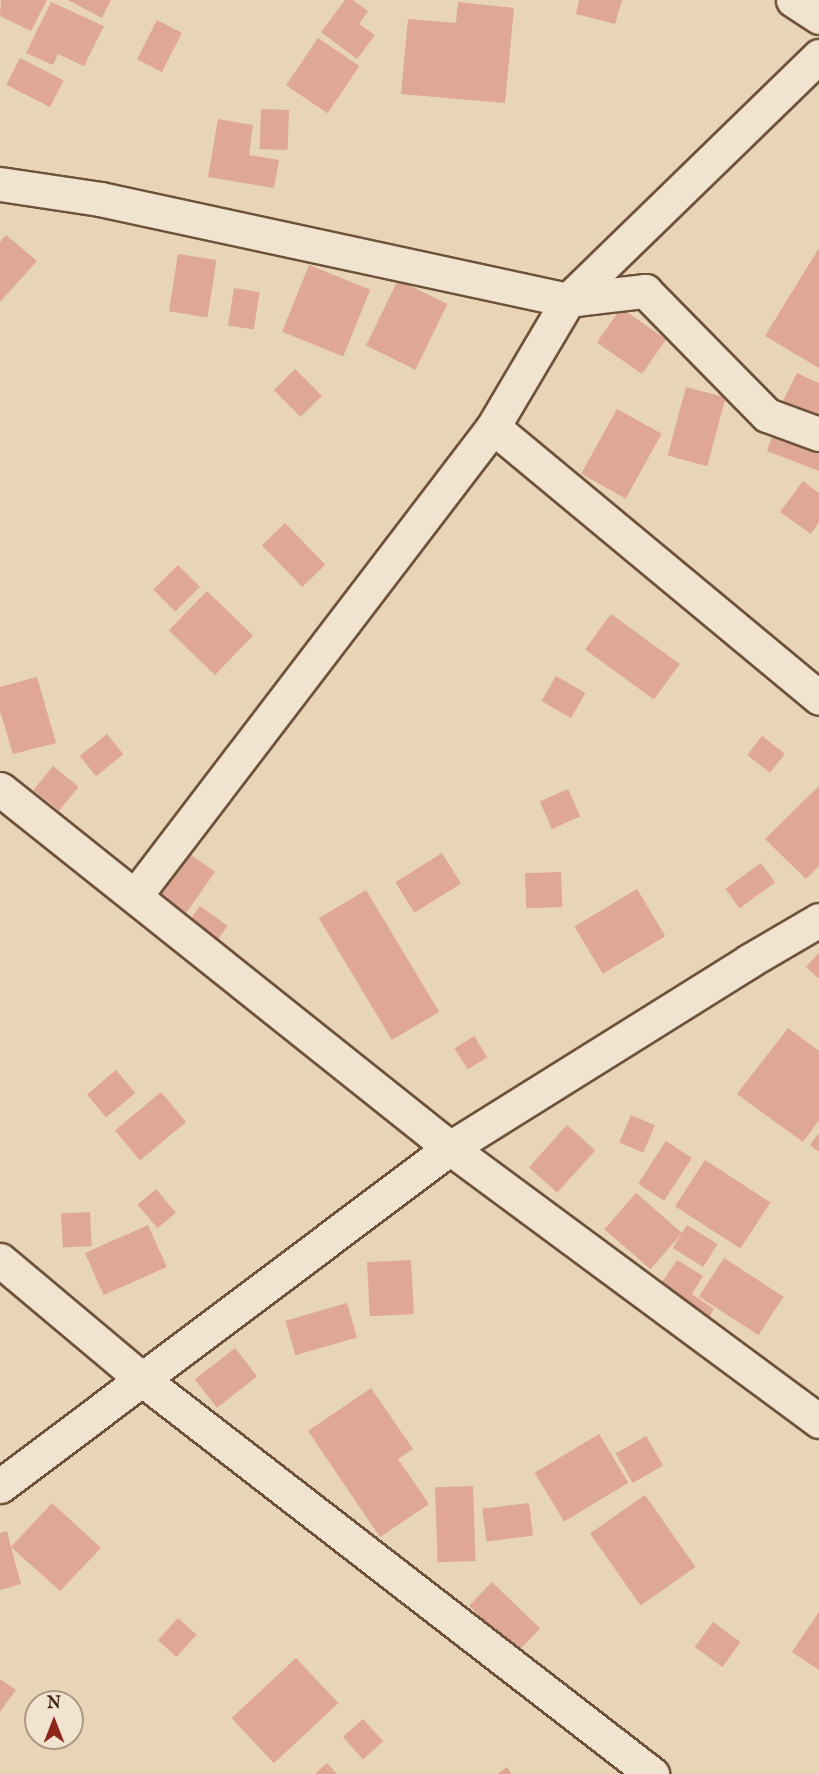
<!DOCTYPE html>
<html>
<head>
<meta charset="utf-8">
<style>
	body { margin:0 }
	#map { position:relative; width:819px; height:1774px; overflow:hidden; background:#e8d4b6; font-family:"IM FELL English",serif }
	div>[style] { position:absolute }
	[style*='--x'] { left:calc(var(--x)*1px); top:calc(var(--y)*1px); width:calc(var(--w)*1px); rotate:calc(var(--a)*1deg) }
	.building>* { inset:0; background:#dfa796; transform-origin:0 0 }
	.roads { filter:drop-shadow(2px 0 #6e523a) drop-shadow(-2px 0 #6e523a) drop-shadow(0 2px #6e523a) drop-shadow(0 -2px #6e523a) }
	.minor>* { height:33px; margin:-16.5px; padding:0 16.5px; transform-origin:16.5px; border-radius:16.5px; background:#f0e3d0 }
	span { translate:-50% -50%; white-space:nowrap; text-align:center; line-height:1.15; -webkit-text-stroke:4.5px #f0e3d0; paint-order:stroke }
	.north { position:absolute; left:24px; top:1690px; width:60px; height:60px; box-sizing:border-box; background:#f0e3d0; border:2px solid #ac9883; border-radius:50%; rotate:0deg; font-size:16px; font-weight:700; line-height:24px; text-align:center; color:#462710 }
	.north::after { content:''; display:block; margin:auto; width:21px; height:27px; background:#8f2418; clip-path:polygon(50% 0,100% 100%,50% 72%,0 100%) }
</style>
</head>
<body>
<div id="map">
	<div class="building">
		<i style="clip-path:polygon(1px 0,47px 0,31px 31px,0 16px)"></i>
		<i style="clip-path:polygon(68px 0,111px 0,102px 18px)"></i>
		<i style="clip-path:polygon(345px 0,353px 0,368px 11px,359px 24px,375px 35px,357px 59px,321px 32px)"></i>
		<i style="clip-path:polygon(579px 0,622px 0,615px 24px,576px 14px)"></i>
		<i style="clip-path:polygon(51px 2px,104px 26px,84px 66px,58px 54px,53px 65px,26px 53px)"></i>
		<i style="clip-path:polygon(458px 2px,514px 8px,505px 103px,401px 94px,408px 19px,456px 23px)"></i>
		<i style="left:157px;top:20px;width:28px;height:44px;rotate:27deg"></i>
		<i style="left:318px;top:38px;width:50px;height:57px;rotate:34deg"></i>
		<i style="left:20px;top:58px;width:49px;height:30px;rotate:27deg"></i>
		<i style="left:261px;top:109px;width:28px;height:40px;rotate:2deg"></i>
		<i style="clip-path:polygon(218px 119px,253px 125px,249px 155px,279px 160px,274px 188px,208px 177px)"></i>
		<i style="clip-path:polygon(6px 235px,37px 261px,0 302px,0 242px)"></i>
		<i style="clip-path:polygon(819px 248px,819px 368px,765px 336px)"></i>
		<i style="left:178px;top:254px;width:39px;height:58px;rotate:9deg"></i>
		<i style="left:309px;top:265px;width:66px;height:72px;rotate:22deg"></i>
		<i style="left:398px;top:280px;width:55px;height:73px;rotate:26deg"></i>
		<i style="left:234px;top:288px;width:26px;height:38px;rotate:9deg"></i>
		<i style="left:621px;top:308px;width:55px;height:42px;rotate:35deg"></i>
		<i style="left:295px;top:369px;width:38px;height:30px;rotate:45deg"></i>
		<i style="clip-path:polygon(797px 373px,819px 383px,819px 419px,781px 405px)"></i>
		<i style="left:686px;top:387px;width:41px;height:71px;rotate:15deg"></i>
		<i style="left:617px;top:409px;width:51px;height:74px;rotate:29deg"></i>
		<i style="clip-path:polygon(776px 425px,819px 441px,819px 471px,767px 451px)"></i>
		<i style="clip-path:polygon(803px 481px,819px 493px,819px 522px,811px 534px,780px 512px)"></i>
		<i style="left:285px;top:523px;width:58px;height:32px;rotate:46deg"></i>
		<i style="left:178px;top:565px;width:31px;height:35px;rotate:45deg"></i>
		<i style="left:207px;top:591px;width:64px;height:55px;rotate:44deg"></i>
		<i style="left:611px;top:614px;width:85px;height:44px;rotate:36deg"></i>
		<i style="left:556px;top:676px;width:34px;height:29px;rotate:30deg"></i>
		<i style="clip-path:polygon(37px 677px,56px 743px,13px 754px,0 711px,0 687px)"></i>
		<i style="left:107px;top:734px;width:26px;height:35px;rotate:51deg"></i>
		<i style="left:762px;top:736px;width:29px;height:24px;rotate:38deg"></i>
		<i style="left:53px;top:766px;width:33px;height:31px;rotate:39deg"></i>
		<i style="clip-path:polygon(819px 786px,819px 866px,806px 879px,765px 839px)"></i>
		<i style="left:568px;top:789px;width:30px;height:31px;rotate:66deg"></i>
		<i style="left:184px;top:850px;width:38px;height:62px;rotate:35deg"></i>
		<i style="left:442px;top:853px;width:36px;height:55px;rotate:58deg"></i>
		<i style="left:761px;top:863px;width:24px;height:44px;rotate:54deg"></i>
		<i style="left:561px;top:872px;width:35px;height:36px;rotate:88deg"></i>
		<i style="left:637px;top:889px;width:55px;height:73px;rotate:59deg"></i>
		<i style="left:366px;top:890px;width:142px;height:55px;rotate:59deg"></i>
		<i style="left:200px;top:906px;width:34px;height:29px;rotate:36deg"></i>
		<i style="clip-path:polygon(819px 953px,819px 979px,806px 967px)"></i>
		<i style="clip-path:polygon(788px 1028px,819px 1051px,819px 1120px,803px 1142px,737px 1094px)"></i>
		<i style="left:474px;top:1036px;width:25px;height:23px;rotate:58deg"></i>
		<i style="left:116px;top:1070px;width:30px;height:38px;rotate:50deg"></i>
		<i style="left:161px;top:1092px;width:39px;height:60px;rotate:50deg"></i>
		<i style="left:631px;top:1115px;width:26px;height:30px;rotate:23deg"></i>
		<i style="left:567px;top:1125px;width:38px;height:57px;rotate:42deg"></i>
		<i style="clip-path:polygon(819px 1133px,819px 1152px,810px 1145px)"></i>
		<i style="left:666px;top:1141px;width:31px;height:51px;rotate:33deg"></i>
		<i style="left:705px;top:1160px;width:78px;height:55px;rotate:33deg"></i>
		<i style="left:156px;top:1189px;width:31px;height:24px;rotate:50deg"></i>
		<i style="left:636px;top:1193px;width:61px;height:48px;rotate:41deg"></i>
		<i style="left:90px;top:1212px;width:34px;height:29px;rotate:87deg"></i>
		<i style="left:148px;top:1225px;width:46px;height:69px;rotate:66deg"></i>
		<i style="left:687px;top:1225px;width:36px;height:27px;rotate:32deg"></i>
		<i style="left:724px;top:1258px;width:71px;height:46px;rotate:33deg"></i>
		<i style="left:411px;top:1260px;width:54px;height:44px;rotate:87deg"></i>
		<i style="clip-path:polygon(677px 1260px,703px 1276px,692px 1294px,714px 1309px,706px 1323px,656px 1291px)"></i>
		<i style="left:347px;top:1303px;width:36px;height:64px;rotate:74deg"></i>
		<i style="left:235px;top:1348px;width:36px;height:51px;rotate:52deg"></i>
		<i style="clip-path:polygon(371px 1388px,413px 1449px,398px 1459px,429px 1504px,380px 1537px,308px 1431px)"></i>
		<i style="left:599px;top:1434px;width:57px;height:75px;rotate:59deg"></i>
		<i style="left:646px;top:1436px;width:34px;height:35px;rotate:60deg"></i>
		<i style="left:473px;top:1486px;width:75px;height:38px;rotate:88deg"></i>
		<i style="left:645px;top:1495px;width:88px;height:67px;rotate:55deg"></i>
		<i style="clip-path:polygon(52px 1503px,101px 1548px,60px 1591px,11px 1547px,21px 1584px,0 1590px,0 1533px,7px 1531px,11px 1547px)"></i>
		<i style="left:529px;top:1503px;width:33px;height:47px;rotate:83deg"></i>
		<i style="left:492px;top:1582px;width:67px;height:33px;rotate:44deg"></i>
		<i style="clip-path:polygon(819px 1612px,819px 1670px,792px 1652px)"></i>
		<i style="left:178px;top:1618px;width:25px;height:30px;rotate:42deg"></i>
		<i style="left:713px;top:1622px;width:34px;height:31px;rotate:36deg"></i>
		<i style="left:296px;top:1658px;width:62px;height:88px;rotate:47deg"></i>
		<i style="clip-path:polygon(0 1679px,16px 1690px,0 1712px)"></i>
		<i style="left:363px;top:1719px;width:30px;height:27px;rotate:48deg"></i>
		<i style="clip-path:polygon(327px 1763px,337px 1774px,315px 1774px)"></i>
		<i style="clip-path:polygon(507px 1767px,512px 1774px,497px 1774px)"></i>
	</div>
	<div class="roads">
		<div class="minor">
			<i style="--x:793;--y:0;--w:31;--a:33"></i>
			<i style="--x:0;--y:184;--w:101;--a:8.5"></i>
			<i style="--x:100;--y:199;--w:479;--a:12.2"></i>
			<i style="--x:568;--y:300;--w:78;--a:-6.7"></i>
			<i style="--x:645;--y:291;--w:174;--a:45.5"></i>
			<i style="--x:767;--y:415;--w:55;--a:20.1"></i>
			<i style="--x:493;--y:427;--w:424;--a:39.7"></i>
			<i style="--x:0;--y:789;--w:576;--a:38.58"></i>
			<i style="--x:450;--y:1148;--w:459;--a:36.5"></i>
			<i style="--x:135;--y:896;--w:590;--a:-52.64"></i>
			<i style="--x:493;--y:427;--w:147;--a:-59.4"></i>
			<i style="--x:568;--y:300;--w:350;--a:-44.2"></i>
			<i style="--x:0;--y:1260;--w:187;--a:40"></i>
			<i style="--x:143;--y:1380;--w:644;--a:37.74"></i>
			<i style="--x:0;--y:1486;--w:563;--a:-36.91"></i>
			<i style="--x:450;--y:1148;--w:353;--a:-32"></i>
			<i style="--x:749;--y:961;--w:81;--a:-30.4"></i>
		</div>
	</div>
	<div class="north">N</div>
</div>
</body>
</html>
